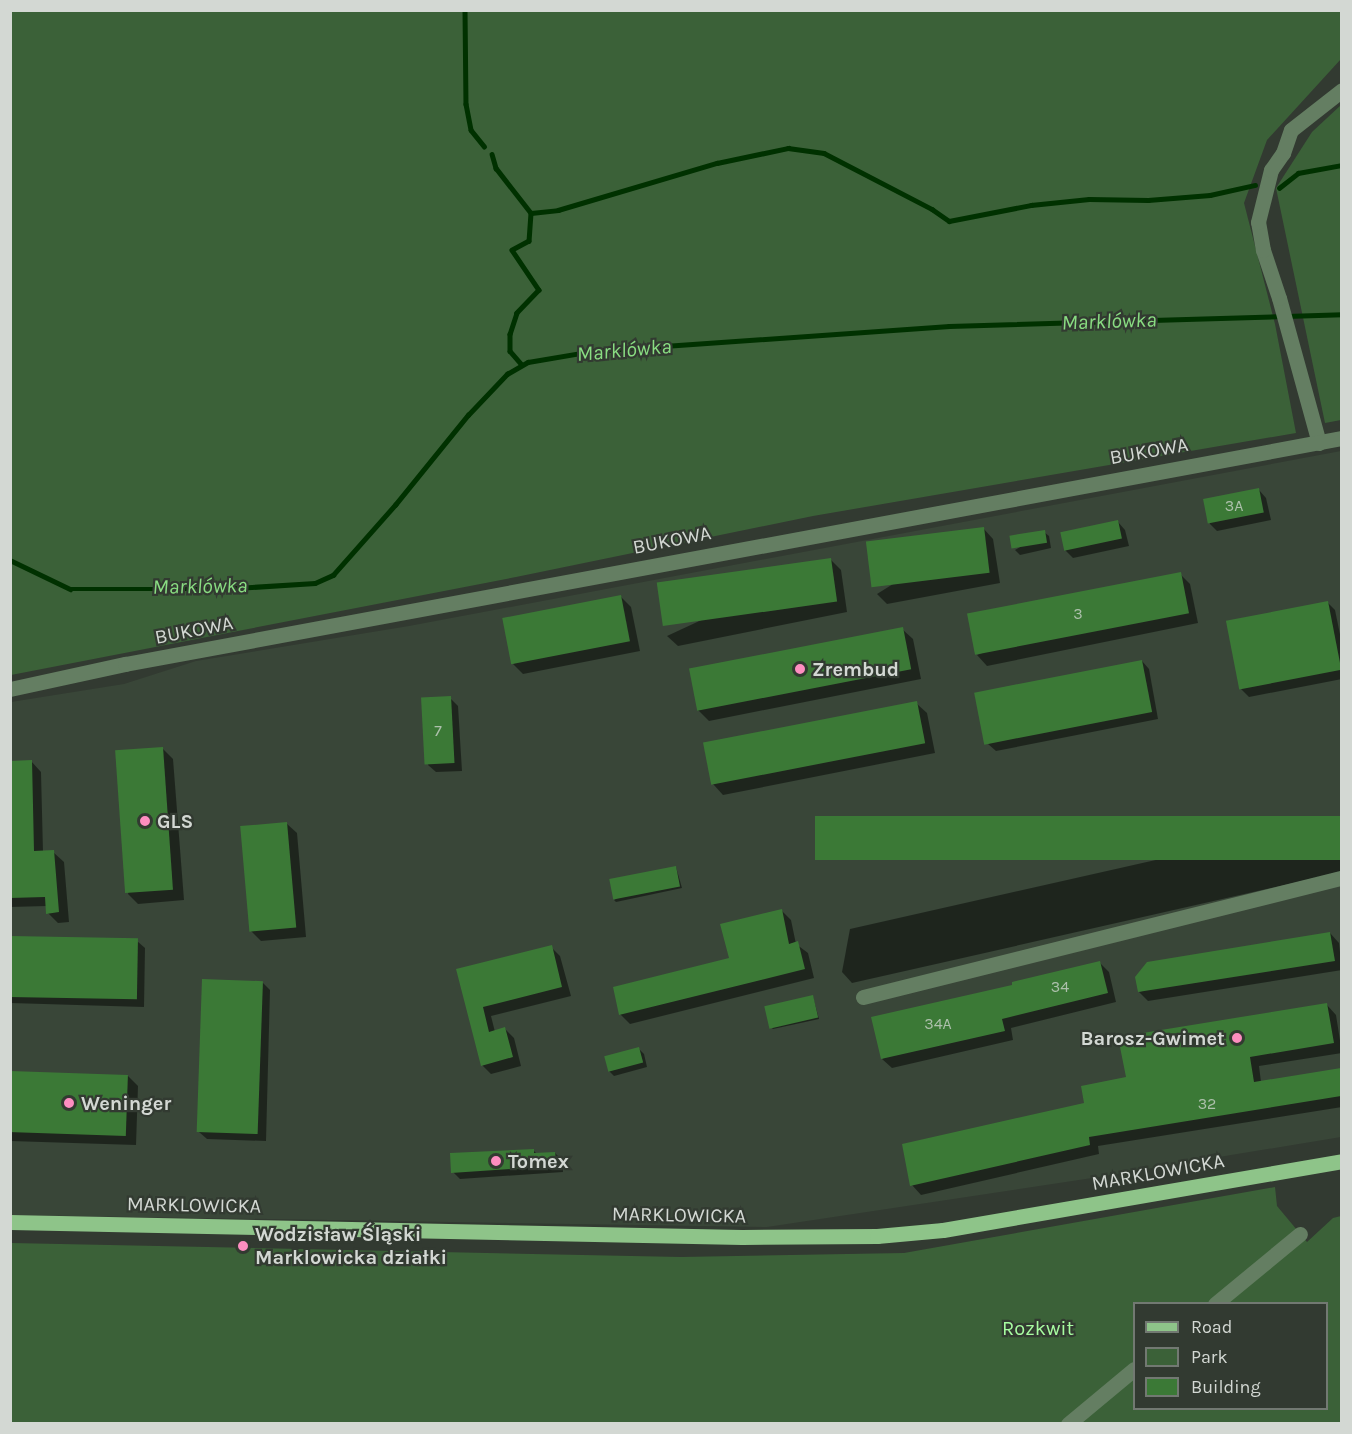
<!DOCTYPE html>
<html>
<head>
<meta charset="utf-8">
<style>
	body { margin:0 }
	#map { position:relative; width:1352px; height:1434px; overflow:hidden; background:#323a31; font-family:Karla,sans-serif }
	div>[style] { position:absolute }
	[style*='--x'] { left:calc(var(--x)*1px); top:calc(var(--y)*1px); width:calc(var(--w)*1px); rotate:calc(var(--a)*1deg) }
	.built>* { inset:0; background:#394638 }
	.green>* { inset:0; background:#3b6138 }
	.shadow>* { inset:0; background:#0007 }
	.stream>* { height:4.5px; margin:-2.25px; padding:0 2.25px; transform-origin:2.25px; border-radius:2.25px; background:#003100 }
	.building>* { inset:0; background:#3b7936; transform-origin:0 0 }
	.minor>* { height:15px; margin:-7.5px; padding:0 7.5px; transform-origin:7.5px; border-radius:7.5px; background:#647e62 }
	.major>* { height:15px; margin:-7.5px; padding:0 7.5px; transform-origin:7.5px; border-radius:7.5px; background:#8ec489 }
	.dots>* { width:16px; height:16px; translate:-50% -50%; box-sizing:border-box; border:3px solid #323a31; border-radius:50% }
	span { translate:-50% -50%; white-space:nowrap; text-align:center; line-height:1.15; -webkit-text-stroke:4.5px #323a31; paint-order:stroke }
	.number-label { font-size:16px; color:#adc0ac }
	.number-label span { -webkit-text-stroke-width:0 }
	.street-label { font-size:20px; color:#d3d8d3 }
	.poi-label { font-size:20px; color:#d3d8d3; font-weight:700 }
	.left { translate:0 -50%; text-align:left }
	.right { translate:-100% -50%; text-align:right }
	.park-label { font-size:20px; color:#a7fca0 }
	.water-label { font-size:21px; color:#89dd82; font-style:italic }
	.frame { position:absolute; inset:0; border:12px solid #d3d8d3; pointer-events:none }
	.legend { position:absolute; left:1133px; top:1302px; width:195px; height:108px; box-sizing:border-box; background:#323a31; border:2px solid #727972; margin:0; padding:8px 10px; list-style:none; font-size:18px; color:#d3d8d3 }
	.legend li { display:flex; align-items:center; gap:12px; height:30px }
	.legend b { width:30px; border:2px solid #727972 }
</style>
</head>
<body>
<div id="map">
	<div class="built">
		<i style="clip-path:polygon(1341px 451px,1341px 1137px,1092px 1178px,767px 1227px,11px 1215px,11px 702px,124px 684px,196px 661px,409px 626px)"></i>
	</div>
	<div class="green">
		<i style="clip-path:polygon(11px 11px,1341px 11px,1341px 59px,1267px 140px,1244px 203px,1275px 324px,1296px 433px,813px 516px,516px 577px,11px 675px)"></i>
		<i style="clip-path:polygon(1341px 105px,1341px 420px,1325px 423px,1276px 188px,1312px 132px)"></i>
		<i style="clip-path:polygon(evenodd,1275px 1187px,1277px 1206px,1307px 1242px,1333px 1218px,1341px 1216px,1341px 1423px,11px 1424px,11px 1243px,681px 1257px,904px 1253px,1275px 1187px,1134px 1304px,1326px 1304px,1326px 1408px,1134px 1408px,1134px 1304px)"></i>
	</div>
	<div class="shadow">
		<i style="clip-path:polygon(1259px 490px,1266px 498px,1271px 520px,1217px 531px,1210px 524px,1205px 501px)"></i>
		<i style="clip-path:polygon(1118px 522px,1125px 530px,1129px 546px,1073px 558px,1065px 550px)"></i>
		<i style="clip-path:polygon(983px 528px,993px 539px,1000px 583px,887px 604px,877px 594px)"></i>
		<i style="clip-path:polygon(1044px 532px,1049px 536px,1051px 548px,1020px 555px,1015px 550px)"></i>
		<i style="clip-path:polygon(831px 560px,841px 570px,847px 612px,678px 646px,667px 636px)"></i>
		<i style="clip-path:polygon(1180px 574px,1190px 584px,1198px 623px,987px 666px,977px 655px)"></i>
		<i style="clip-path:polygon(621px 597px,631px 607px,640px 651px,523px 674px,513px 664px)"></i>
		<i style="clip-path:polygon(1328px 603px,1335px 610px,1342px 644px,1342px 679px,1249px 697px,1241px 689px)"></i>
		<i style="clip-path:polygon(902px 629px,913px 639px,921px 679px,709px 721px,698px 710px)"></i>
		<i style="clip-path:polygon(1142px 661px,1149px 669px,1158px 719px,996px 751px,988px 744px)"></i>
		<i style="clip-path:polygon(450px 698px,458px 706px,462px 771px,436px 772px,428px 765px)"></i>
		<i style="clip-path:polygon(916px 703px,927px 713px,935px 753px,723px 795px,713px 784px)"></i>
		<i style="clip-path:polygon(163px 749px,173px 759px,184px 900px,138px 904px,128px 894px)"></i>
		<i style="clip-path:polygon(31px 761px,41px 772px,43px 852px,53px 852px,64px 862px,69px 922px,58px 923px,48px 913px,47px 906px,10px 907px,10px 762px)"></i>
		<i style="clip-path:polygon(1342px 818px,1342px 872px,852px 983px,842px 972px,850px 929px)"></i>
		<i style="clip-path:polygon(286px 823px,297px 833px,306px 937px,261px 941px,251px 931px)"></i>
		<i style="clip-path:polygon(676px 867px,682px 888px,616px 902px,614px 900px)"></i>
		<i style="clip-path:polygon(781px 910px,791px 920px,796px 944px,808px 953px,814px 978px,630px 1024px,620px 1014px,731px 959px)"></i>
		<i style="clip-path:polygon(1330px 933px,1339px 943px,1342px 970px,1148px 1001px,1139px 992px)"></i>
		<i style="clip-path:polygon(10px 938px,137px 941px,145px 948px,144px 1007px,10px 1003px)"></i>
		<i style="clip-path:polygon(551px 947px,560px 956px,571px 996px,491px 1016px,495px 1032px,505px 1029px,514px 1038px,521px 1066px,491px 1074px,482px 1065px,457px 970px)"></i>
		<i style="clip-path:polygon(1099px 962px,1109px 972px,1116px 1002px,1011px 1028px,1013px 1040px,892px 1068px,882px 1059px,1014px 986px)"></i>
		<i style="clip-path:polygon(262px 982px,270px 990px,266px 1141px,207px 1139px,199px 1132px)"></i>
		<i style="clip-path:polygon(813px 997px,819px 1019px,773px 1029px,771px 1027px)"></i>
		<i style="clip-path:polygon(1327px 1005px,1336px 1015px,1342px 1053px,1259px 1066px,1261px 1082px,1342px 1070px,1342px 1107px,1098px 1146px,1099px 1154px,921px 1195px,912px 1185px,1085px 1104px,1128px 1079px)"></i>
		<i style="clip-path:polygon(639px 1049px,644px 1054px,647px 1067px,614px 1076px,609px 1071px)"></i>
		<i style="clip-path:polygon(10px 1073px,128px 1076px,138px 1086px,136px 1145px,10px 1141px)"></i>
		<i style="clip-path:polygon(533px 1150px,537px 1154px,555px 1153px,562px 1160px,563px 1172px,460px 1179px,453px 1172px)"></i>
	</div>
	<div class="stream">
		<i style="--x:465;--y:10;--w:94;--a:89.4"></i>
		<i style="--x:466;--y:104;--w:26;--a:79"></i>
		<i style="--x:471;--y:130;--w:21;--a:51"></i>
		<i style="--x:492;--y:154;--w:15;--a:74"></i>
		<i style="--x:496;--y:168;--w:57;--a:52.1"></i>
		<i style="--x:531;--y:213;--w:28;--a:94"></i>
		<i style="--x:529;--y:241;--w:19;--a:152"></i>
		<i style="--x:512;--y:250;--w:48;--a:56"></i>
		<i style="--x:539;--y:290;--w:32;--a:134"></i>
		<i style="--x:517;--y:313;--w:22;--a:108"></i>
		<i style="--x:510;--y:334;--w:17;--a:90"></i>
		<i style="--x:510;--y:351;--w:18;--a:49"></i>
		<i style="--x:1279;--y:188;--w:24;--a:-38"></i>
		<i style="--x:1298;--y:173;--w:45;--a:-10.3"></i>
		<i style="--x:531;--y:213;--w:27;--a:-6"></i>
		<i style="--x:558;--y:210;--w:166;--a:-16.5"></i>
		<i style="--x:717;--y:163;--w:73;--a:-11.9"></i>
		<i style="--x:788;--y:148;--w:36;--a:8"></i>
		<i style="--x:824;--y:153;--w:122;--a:27.4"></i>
		<i style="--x:932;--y:209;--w:21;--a:35"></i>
		<i style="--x:949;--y:221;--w:84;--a:-11"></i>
		<i style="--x:1031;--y:205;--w:58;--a:-5.9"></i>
		<i style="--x:1089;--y:199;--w:59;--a:1"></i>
		<i style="--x:1148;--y:200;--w:62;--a:-4.6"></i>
		<i style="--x:1210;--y:195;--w:46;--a:-12.5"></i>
		<i style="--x:10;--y:560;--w:67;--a:25.8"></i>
		<i style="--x:70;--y:589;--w:150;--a:0"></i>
		<i style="--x:220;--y:589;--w:95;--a:-3.6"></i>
		<i style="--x:315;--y:583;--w:20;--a:-24"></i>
		<i style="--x:333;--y:575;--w:94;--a:-48.5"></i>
		<i style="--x:395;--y:505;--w:116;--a:-51"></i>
		<i style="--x:468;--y:415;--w:57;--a:-46.4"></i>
		<i style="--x:507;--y:374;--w:24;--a:-30"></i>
		<i style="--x:528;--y:362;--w:66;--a:-9.6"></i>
		<i style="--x:593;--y:351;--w:357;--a:-4"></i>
		<i style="--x:949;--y:326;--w:393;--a:-1.7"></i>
	</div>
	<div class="building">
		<i style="left:1259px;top:488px;width:25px;height:57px;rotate:79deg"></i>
		<i style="left:1118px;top:520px;width:19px;height:59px;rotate:78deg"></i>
		<i style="left:984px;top:527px;width:46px;height:119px;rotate:83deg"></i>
		<i style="left:1045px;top:530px;width:13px;height:36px;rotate:81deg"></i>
		<i style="left:831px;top:558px;width:44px;height:176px;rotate:82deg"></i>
		<i style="left:1181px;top:572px;width:42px;height:218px;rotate:79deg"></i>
		<i style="left:621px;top:595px;width:47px;height:121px;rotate:79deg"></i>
		<i style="left:1328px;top:601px;width:70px;height:104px;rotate:79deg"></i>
		<i style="left:903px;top:627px;width:43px;height:218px;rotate:79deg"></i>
		<i style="left:1142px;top:660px;width:53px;height:171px;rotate:79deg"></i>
		<i style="left:451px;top:696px;width:67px;height:30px;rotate:87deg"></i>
		<i style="left:917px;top:701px;width:43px;height:218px;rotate:79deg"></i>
		<i style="left:163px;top:747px;width:143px;height:48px;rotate:86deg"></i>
		<i style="clip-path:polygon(32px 760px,34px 851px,54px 850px,59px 912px,46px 914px,45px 897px,10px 898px,10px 761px)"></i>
		<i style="left:1341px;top:816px;width:44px;height:526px;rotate:90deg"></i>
		<i style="left:287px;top:822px;width:106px;height:47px;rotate:85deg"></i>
		<i style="left:676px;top:866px;width:21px;height:68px;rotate:79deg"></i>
		<i style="clip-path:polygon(782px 909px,789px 944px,798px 941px,805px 969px,619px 1015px,613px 987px,729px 958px,720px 924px)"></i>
		<i style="clip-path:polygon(1330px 932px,1335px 961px,1138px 992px,1135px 977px,1147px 962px)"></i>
		<i style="left:10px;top:936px;width:128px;height:61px;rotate:1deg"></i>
		<i style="clip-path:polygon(552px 945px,562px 987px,483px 1007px,489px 1032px,505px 1027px,513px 1057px,481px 1066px,456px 969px)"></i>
		<i style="clip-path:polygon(1100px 961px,1108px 993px,1002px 1019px,1005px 1031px,881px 1059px,871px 1017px,1012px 985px,1012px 982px)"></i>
		<i style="left:202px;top:979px;width:61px;height:153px;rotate:2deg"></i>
		<i style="left:813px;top:995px;width:23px;height:50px;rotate:77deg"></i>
		<i style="clip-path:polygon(1327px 1003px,1334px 1043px,1250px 1057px,1254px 1082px,1341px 1068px,1341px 1096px,1089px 1137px,1090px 1145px,910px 1186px,902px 1144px,1084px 1103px,1081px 1086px,1126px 1077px,1118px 1037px)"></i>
		<i style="left:639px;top:1047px;width:16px;height:36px;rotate:75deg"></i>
		<i style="left:10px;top:1071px;width:118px;height:61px;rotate:2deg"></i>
		<i style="clip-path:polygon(534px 1149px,534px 1153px,555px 1152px,557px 1166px,451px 1173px,450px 1153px)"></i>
	</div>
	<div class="minor">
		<i style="--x:1319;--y:443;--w:150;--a:-105.4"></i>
		<i style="--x:1279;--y:298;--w:51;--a:-108.4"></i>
		<i style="--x:1263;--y:250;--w:28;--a:-100"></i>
		<i style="--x:1258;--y:222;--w:54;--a:-76"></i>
		<i style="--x:1271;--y:170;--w:21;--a:-55"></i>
		<i style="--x:1283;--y:153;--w:24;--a:-71"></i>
		<i style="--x:1291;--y:130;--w:65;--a:-38.1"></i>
		<i style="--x:10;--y:689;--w:118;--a:-12.3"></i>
		<i style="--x:125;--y:664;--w:1238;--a:-10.52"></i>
		<i style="--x:863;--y:997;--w:494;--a:-14"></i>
		<i style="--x:1215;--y:1304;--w:110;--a:-39.5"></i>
		<i style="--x:1068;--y:1424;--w:86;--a:-39.8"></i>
	</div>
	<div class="major">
		<i style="--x:10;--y:1222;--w:732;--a:1.17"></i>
		<i style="--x:742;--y:1237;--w:135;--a:-0.4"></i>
		<i style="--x:877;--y:1236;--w:66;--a:-5.2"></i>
		<i style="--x:943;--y:1230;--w:405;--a:-9.8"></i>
	</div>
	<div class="dots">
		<i style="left:800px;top:669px;background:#fd8ec0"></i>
		<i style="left:145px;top:821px;background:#fd8ec0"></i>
		<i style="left:1237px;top:1038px;background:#fd8ec0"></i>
		<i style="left:69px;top:1103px;background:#fd8ec0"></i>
		<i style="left:496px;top:1161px;background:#fd8ec0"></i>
		<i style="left:243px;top:1246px;background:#fd8ec0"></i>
	</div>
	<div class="number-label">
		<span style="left:1234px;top:506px">3A</span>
		<span style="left:1078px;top:614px">3</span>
		<span style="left:438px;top:731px">7</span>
		<span style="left:1060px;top:987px">34</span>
		<span style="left:938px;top:1024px">34A</span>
		<span style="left:1207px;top:1104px">32</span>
	</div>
	<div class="street-label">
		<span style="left:1149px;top:451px;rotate:-10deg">BUKOWA</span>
		<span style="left:672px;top:540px;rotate:-11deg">BUKOWA</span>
		<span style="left:194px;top:630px;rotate:-11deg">BUKOWA</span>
		<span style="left:1158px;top:1172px;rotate:-10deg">MARKLOWICKA</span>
		<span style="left:194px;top:1205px;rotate:1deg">MARKLOWICKA</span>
		<span style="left:679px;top:1215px;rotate:1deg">MARKLOWICKA</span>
	</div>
	<div class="poi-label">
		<span class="left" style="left:812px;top:669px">Zrembud</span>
		<span class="left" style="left:157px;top:821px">GLS</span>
		<span class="right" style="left:1225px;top:1038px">Barosz-Gwimet</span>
		<span class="left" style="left:81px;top:1103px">Weninger</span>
		<span class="left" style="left:508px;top:1161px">Tomex</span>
		<span class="left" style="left:255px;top:1246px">Wodzisław Śląski<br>Marklowicka działki</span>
	</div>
	<div class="park-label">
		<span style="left:1038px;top:1328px">Rozkwit</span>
	</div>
	<div class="water-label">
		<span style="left:1109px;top:321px;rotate:-2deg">Marklówka</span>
		<span style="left:624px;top:350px;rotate:-5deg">Marklówka</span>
		<span style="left:200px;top:586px;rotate:-1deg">Marklówka</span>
	</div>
	<div class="frame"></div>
	<ul class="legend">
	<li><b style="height:8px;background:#8ec489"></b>Road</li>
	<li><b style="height:16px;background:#3b6138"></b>Park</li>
	<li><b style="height:16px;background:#3b7936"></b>Building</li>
	</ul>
</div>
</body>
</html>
